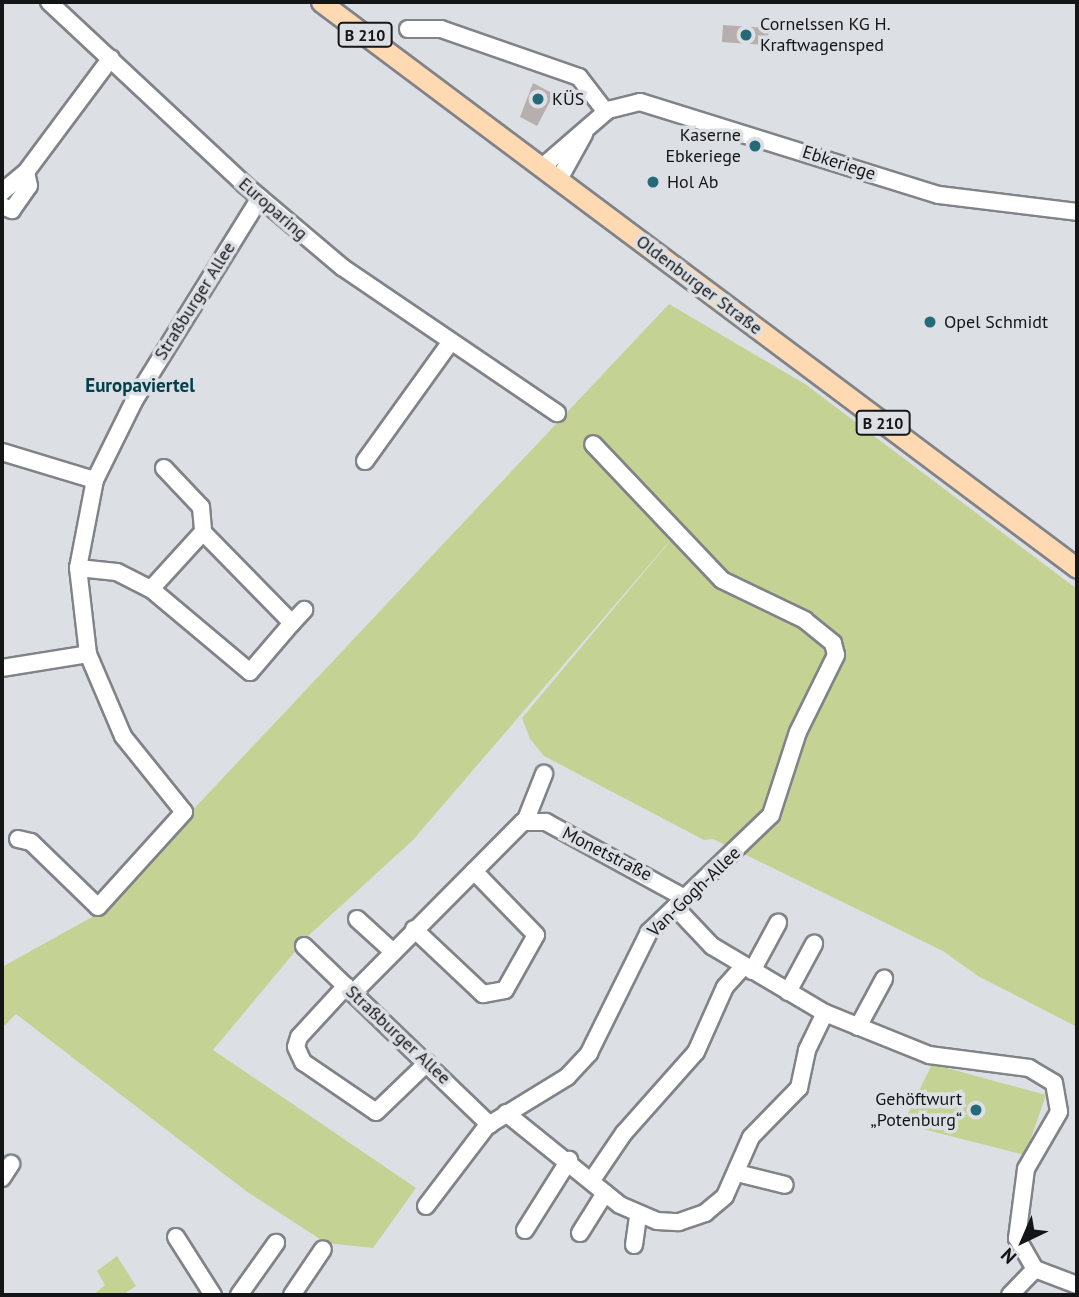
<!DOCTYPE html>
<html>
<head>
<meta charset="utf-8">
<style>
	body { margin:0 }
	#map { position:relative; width:1079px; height:1297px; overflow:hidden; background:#dce0e5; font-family:"PT Sans",sans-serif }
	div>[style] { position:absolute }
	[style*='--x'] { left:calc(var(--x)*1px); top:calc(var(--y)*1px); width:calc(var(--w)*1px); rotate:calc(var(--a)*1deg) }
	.green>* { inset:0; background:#c4d293 }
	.building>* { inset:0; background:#b6afae; transform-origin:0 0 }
	.roads { filter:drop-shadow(2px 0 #808388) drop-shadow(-2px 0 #808388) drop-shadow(0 2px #808388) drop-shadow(0 -2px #808388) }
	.minor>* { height:16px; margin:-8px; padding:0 8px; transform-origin:8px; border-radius:8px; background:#fff }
	.major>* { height:19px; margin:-9.5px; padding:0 9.5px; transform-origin:9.5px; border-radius:9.5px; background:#fed9b2 }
	.dots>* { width:19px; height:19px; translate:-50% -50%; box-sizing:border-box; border:4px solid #dce0e5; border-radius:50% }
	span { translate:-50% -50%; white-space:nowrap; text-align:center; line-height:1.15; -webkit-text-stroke:7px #dce0e5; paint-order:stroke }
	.shield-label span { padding:2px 5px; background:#dce0e5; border:2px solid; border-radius:5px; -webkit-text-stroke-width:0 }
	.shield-label { font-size:16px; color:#141517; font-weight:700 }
	.poi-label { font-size:18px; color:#141517 }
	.left { translate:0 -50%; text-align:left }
	.right { translate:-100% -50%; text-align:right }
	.street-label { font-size:18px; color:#141517 }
	.neighbourhood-label { font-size:19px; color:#01404c; font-weight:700 }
	.frame { position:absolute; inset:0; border:4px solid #141517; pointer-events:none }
	.north { position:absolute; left:988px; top:1206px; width:70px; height:70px; -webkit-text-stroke:5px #dce0e5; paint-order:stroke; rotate:224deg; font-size:19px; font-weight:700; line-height:28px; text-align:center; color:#141517 }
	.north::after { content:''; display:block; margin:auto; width:24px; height:32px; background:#141517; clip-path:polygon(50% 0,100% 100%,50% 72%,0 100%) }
</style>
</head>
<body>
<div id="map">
	<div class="green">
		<i style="clip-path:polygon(669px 304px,805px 384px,1077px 589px,1077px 1027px,978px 976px,943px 951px,713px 839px,704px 840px,544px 756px,530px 739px,522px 718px,692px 515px,413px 840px,308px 936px,213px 1050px,416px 1188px,373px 1248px,326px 1243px,246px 1191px,16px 1014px,2px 1028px,2px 967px,92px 917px)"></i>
		<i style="clip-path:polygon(932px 1064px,1046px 1095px,1025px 1155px,903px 1124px)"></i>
		<i style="clip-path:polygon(117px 1256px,136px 1286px,122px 1295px,93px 1295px,105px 1285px,97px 1271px)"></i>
	</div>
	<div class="building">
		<i style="left:723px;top:25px;width:46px;height:17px;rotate:4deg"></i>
		<i style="clip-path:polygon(533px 83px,554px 94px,537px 126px,520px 117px)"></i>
	</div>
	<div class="roads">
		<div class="minor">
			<i style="--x:49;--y:2;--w:268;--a:43"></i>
			<i style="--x:245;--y:185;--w:127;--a:40.2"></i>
			<i style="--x:342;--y:267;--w:260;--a:34.2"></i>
			<i style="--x:408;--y:29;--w:33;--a:0"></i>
			<i style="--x:441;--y:29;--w:146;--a:19.2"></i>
			<i style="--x:579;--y:77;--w:44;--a:52.4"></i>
			<i style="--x:541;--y:168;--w:89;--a:-40.9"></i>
			<i style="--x:608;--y:110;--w:33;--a:-14"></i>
			<i style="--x:640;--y:102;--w:313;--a:17.3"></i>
			<i style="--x:939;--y:195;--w:139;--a:7"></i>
			<i style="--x:558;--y:181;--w:54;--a:-61"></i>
			<i style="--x:2;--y:192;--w:31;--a:-40"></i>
			<i style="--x:26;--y:172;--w:142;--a:-53.3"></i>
			<i style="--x:2;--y:206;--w:11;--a:22"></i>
			<i style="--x:12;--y:210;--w:29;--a:-55"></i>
			<i style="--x:29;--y:186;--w:14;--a:-102"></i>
			<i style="--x:2;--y:452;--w:97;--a:16.8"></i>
			<i style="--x:365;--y:461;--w:144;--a:-54.3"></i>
			<i style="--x:164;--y:468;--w:54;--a:46.5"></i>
			<i style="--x:201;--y:507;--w:25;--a:85"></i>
			<i style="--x:78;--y:568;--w:39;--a:6"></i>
			<i style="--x:117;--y:572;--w:38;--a:27"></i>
			<i style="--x:151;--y:589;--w:129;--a:40"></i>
			<i style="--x:250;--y:672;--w:65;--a:-49.4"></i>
			<i style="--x:292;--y:623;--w:127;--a:-134.4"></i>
			<i style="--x:203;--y:532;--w:77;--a:132.4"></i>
			<i style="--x:292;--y:623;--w:18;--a:-47"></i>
			<i style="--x:2;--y:668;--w:87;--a:-9.2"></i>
			<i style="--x:525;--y:822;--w:52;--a:-68.4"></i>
			<i style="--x:18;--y:839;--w:13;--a:13"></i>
			<i style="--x:31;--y:842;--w:93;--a:44.1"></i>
			<i style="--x:98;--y:907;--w:128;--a:-47.8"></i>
			<i style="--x:184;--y:812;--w:97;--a:-128.8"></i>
			<i style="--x:123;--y:736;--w:89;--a:-113.1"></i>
			<i style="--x:88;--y:654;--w:87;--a:-96.6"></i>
			<i style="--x:78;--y:568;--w:90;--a:-79.1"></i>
			<i style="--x:95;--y:480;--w:88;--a:-63.7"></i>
			<i style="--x:134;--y:401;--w:239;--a:-58.2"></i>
			<i style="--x:675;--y:907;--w:54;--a:46.5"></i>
			<i style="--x:712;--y:946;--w:131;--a:30.7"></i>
			<i style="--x:825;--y:1013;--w:112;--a:22"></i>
			<i style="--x:929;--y:1055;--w:101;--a:7.4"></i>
			<i style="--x:1029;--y:1068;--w:29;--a:31"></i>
			<i style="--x:1054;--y:1083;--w:29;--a:80"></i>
			<i style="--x:1059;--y:1112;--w:66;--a:120.1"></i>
			<i style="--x:1026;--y:1169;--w:70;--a:97.4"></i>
			<i style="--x:1017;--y:1238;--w:36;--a:60"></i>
			<i style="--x:1035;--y:1269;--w:45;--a:20.9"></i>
			<i style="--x:357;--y:919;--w:47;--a:42.4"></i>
			<i style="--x:414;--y:929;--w:95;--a:43.3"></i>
			<i style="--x:483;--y:994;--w:22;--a:-10"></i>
			<i style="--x:505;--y:990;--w:63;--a:-60.6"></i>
			<i style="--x:536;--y:935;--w:89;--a:-134.1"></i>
			<i style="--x:304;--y:946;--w:258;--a:43.9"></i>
			<i style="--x:752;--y:971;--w:55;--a:-61.6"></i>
			<i style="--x:346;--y:986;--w:69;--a:132.7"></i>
			<i style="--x:299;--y:1037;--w:10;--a:107"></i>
			<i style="--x:296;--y:1047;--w:17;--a:65"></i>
			<i style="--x:303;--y:1062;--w:88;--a:34.4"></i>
			<i style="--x:376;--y:1112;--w:71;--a:-43.9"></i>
			<i style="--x:788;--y:992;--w:55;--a:-61.6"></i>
			<i style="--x:353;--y:993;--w:241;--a:-45.2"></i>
			<i style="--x:523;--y:822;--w:23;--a:0"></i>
			<i style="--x:546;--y:822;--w:158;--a:28.7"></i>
			<i style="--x:858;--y:1027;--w:55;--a:-61.6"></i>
			<i style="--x:506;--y:1113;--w:146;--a:38.9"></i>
			<i style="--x:620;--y:1205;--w:40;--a:23.4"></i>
			<i style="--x:657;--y:1221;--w:22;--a:3"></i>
			<i style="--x:679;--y:1222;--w:28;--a:-19"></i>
			<i style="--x:705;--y:1213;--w:26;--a:-40"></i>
			<i style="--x:725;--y:1196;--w:64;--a:-66.2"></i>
			<i style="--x:751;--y:1137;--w:69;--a:-45.6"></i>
			<i style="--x:799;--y:1088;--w:39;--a:-78"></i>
			<i style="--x:807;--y:1050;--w:41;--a:-64.1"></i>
			<i style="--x:737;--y:1173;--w:49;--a:14"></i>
			<i style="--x:2;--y:1178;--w:17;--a:-57"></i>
			<i style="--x:592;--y:1180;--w:57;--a:-55.8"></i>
			<i style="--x:624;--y:1133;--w:108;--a:-48.4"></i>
			<i style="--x:696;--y:1052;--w:71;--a:-66"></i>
			<i style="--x:725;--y:987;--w:28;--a:-48"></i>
			<i style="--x:426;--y:1206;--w:101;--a:-52.7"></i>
			<i style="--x:487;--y:1126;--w:94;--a:-31.5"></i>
			<i style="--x:567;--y:1077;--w:33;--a:-47"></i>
			<i style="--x:589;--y:1053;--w:135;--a:-63.6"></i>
			<i style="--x:649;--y:932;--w:169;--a:-43.8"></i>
			<i style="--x:771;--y:815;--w:87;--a:-72"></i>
			<i style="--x:798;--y:732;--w:86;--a:-63.7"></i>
			<i style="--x:836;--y:655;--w:12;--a:-104"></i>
			<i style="--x:833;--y:643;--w:36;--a:-141"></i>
			<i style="--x:805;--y:620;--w:92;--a:-154.3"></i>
			<i style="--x:722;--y:580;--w:187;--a:-133.5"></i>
			<i style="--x:525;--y:1230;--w:83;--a:-57.8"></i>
			<i style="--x:580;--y:1233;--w:47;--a:-58"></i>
			<i style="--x:176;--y:1237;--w:69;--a:57.5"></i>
			<i style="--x:634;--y:1245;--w:30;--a:-82"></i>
			<i style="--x:239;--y:1295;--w:64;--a:-54.6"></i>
			<i style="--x:292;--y:1295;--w:55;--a:-56"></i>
			<i style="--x:1010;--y:1295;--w:36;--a:-46"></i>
		</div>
		<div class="major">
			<i style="--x:321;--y:2;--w:944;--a:36.82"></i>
		</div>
	</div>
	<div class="dots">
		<i style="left:746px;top:35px;background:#246a79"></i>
		<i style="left:538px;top:99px;background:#246a79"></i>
		<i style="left:755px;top:146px;background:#246a79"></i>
		<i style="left:653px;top:182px;background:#246a79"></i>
		<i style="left:930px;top:322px;background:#246a79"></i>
		<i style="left:976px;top:1110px;background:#246a79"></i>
	</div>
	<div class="shield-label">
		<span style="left:365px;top:35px">B 210</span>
		<span style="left:883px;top:423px">B 210</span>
	</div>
	<div class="poi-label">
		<span class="left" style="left:760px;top:35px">Cornelssen KG H.<br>Kraftwagensped</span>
		<span class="left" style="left:552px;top:99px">KÜS</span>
		<span class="right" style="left:741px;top:146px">Kaserne<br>Ebkeriege</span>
		<span class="left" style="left:667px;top:182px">Hol Ab</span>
		<span class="left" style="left:944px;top:322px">Opel Schmidt</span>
		<span class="right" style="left:962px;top:1110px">Gehöftwurt<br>„Potenburg“</span>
	</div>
	<div class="street-label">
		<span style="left:839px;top:163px;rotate:18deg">Ebkeriege</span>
		<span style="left:273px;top:209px;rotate:41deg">Europaring</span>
		<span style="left:699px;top:285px;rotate:37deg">Oldenburger Straße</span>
		<span style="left:195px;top:301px;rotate:-58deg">Straßburger Allee</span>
		<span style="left:607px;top:854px;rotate:27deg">Monetstraße</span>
		<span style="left:694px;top:892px;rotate:-44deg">Van-Gogh-Allee</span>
		<span style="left:398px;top:1035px;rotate:43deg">Straßburger Allee</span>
	</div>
	<div class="neighbourhood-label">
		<span style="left:140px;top:386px">Europaviertel</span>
	</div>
	<div class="frame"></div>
	<div class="north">N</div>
</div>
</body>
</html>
